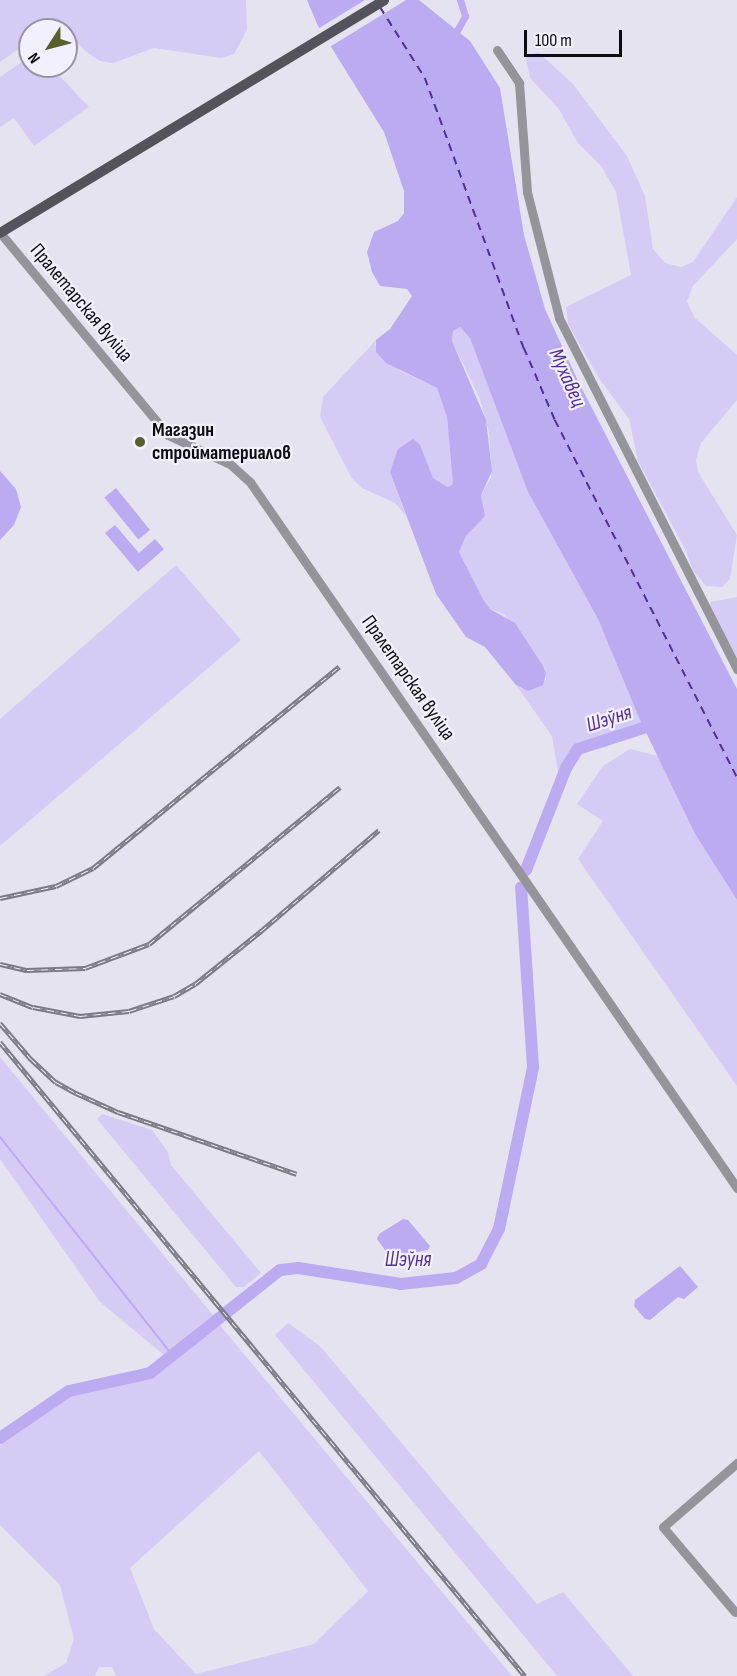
<!DOCTYPE html>
<html>
<head>
<meta charset="utf-8">
<style>
	body { margin:0 }
	#map { position:relative; width:737px; height:1676px; overflow:hidden; background:#e6e3f1; font-family:"Sofia Sans Condensed",sans-serif }
	div>[style] { position:absolute }
	[style*='--x'] { left:calc(var(--x)*1px); top:calc(var(--y)*1px); width:calc(var(--w)*1px); rotate:calc(var(--a)*1deg) }
	.green>* { inset:0; background:#d4ccf5 }
	.water>* { inset:0; background:#bbabf1; transform-origin:0 0 }
	.pier>* { inset:0; background:#e6e3f1 }
	.stream>* { height:2px; margin:-1px; padding:0 1px; transform-origin:1px; border-radius:1px; background:#bbabf1 }
	.canal>* { height:7px; margin:-3.5px; padding:0 3.5px; transform-origin:3.5px; border-radius:3.5px; background:#bbabf1 }
	.river>* { height:12px; margin:-6px; padding:0 6px; transform-origin:6px; border-radius:6px; background:#bbabf1 }
	.ferry>* { height:1.5px; margin-top:-0.75px; transform-origin:0; background:repeating-linear-gradient(90deg,#522f93 0 8px,transparent 0 14px) }
	.minor>* { height:9px; margin:-4.5px; padding:0 4.5px; transform-origin:4.5px; border-radius:4.5px; background:#95949a }
	.major>* { height:10px; margin:-5px; padding:0 5px; transform-origin:5px; border-radius:5px; background:#54525b }
	.rail>* { height:4.5px; margin-top:-2.25px; transform-origin:0; background:repeating-linear-gradient(90deg,#f3f0fe 0 7px,#7b7983 0 14px); box-sizing:border-box; border-block:2px solid #7b7983 }
	.dots>* { width:16px; height:16px; translate:-50% -50%; box-sizing:border-box; border:3px solid #f3f0fe; border-radius:50% }
	span { translate:-50% -50%; white-space:nowrap; text-align:center; line-height:1.15; -webkit-text-stroke:4.5px #f3f0fe; paint-order:stroke }
	.street-label { font-size:20px; color:#0c0b10 }
	.poi-label { font-size:20px; color:#0c0b10; font-weight:700 }
	.left { translate:0 -50%; text-align:left }
	.water-label { font-size:21px; color:#522f93; font-style:italic }
	.north { position:absolute; left:18px; top:18px; width:60px; height:60px; box-sizing:border-box; background:#f3f0fe; border:2px solid #97949f; border-radius:50%; rotate:234deg; font-size:16px; font-weight:700; line-height:24px; text-align:center; color:#0c0b10 }
	.north::after { content:''; display:block; margin:auto; width:21px; height:27px; background:#595f2d; clip-path:polygon(50% 0,100% 100%,50% 72%,0 100%) }
	.scale { position:absolute; left:524px; top:30px; width:98px; height:27px; box-sizing:border-box; border:3px solid #0c0b10; border-top:0; padding-left:8px; font-size:18px; line-height:21px; white-space:nowrap; color:#0c0b10; -webkit-text-stroke:4px #f3f0fe; paint-order:stroke }
</style>
</head>
<body>
<div id="map">
	<div class="green">
		<i style="clip-path:polygon(0 0,246px 0,247px 30px,234px 54px,221px 58px,154px 48px,113px 63px,100px 61px,85px 51px,58px 22px,47px 30px,30px 30px,30px 41px,0 62px)"></i>
		<i style="clip-path:polygon(538px 52px,573px 84px,627px 156px,645px 196px,653px 249px,665px 263px,681px 267px,693px 262px,737px 197px,737px 239px,693px 286px,687px 301px,694px 317px,737px 355px,737px 400px,701px 443px,696px 460px,698px 472px,737px 535px,730px 579px,722px 587px,706px 586px,693px 571px,686px 551px,638px 461px,629px 419px,598px 377px,568px 324px,566px 307px,631px 275px,616px 192px,601px 166px,578px 143px,558px 108px,530px 78px,526px 58px)"></i>
		<i style="clip-path:polygon(30px 56px,30px 66px,50px 66px,89px 107px,34px 146px,14px 118px,0 127px,0 77px)"></i>
		<i style="clip-path:polygon(460px 327px,470px 337px,528px 492px,598px 619px,644px 729px,578px 749px,560px 784px,552px 736px,516px 685px,522px 689px,546px 680px,546px 674px,504px 614px,490px 609px,483px 599px,459px 552px,466px 536px,485px 516px,481px 495px,491px 477px,491px 463px,489px 433px,480px 399px,452px 341px,453px 331px)"></i>
		<i style="clip-path:polygon(376px 340px,375px 345px,400px 371px,437px 388px,447px 417px,453px 484px,448px 487px,433px 478px,421px 451px,390px 472px,406px 516px,395px 503px,362px 488px,351px 477px,320px 417px,323px 397px)"></i>
		<i style="clip-path:polygon(176px 565px,241px 640px,0 846px,0 719px)"></i>
		<i style="clip-path:polygon(737px 597px,737px 658px,710px 607px,711px 602px)"></i>
		<i style="clip-path:polygon(630px 749px,658px 756px,695px 834px,737px 900px,737px 1086px,578px 859px,603px 821px,577px 804px,603px 766px)"></i>
		<i style="clip-path:polygon(0 1057px,213px 1315px,164px 1355px,100px 1302px,0 1159px)"></i>
		<i style="clip-path:polygon(102px 1114px,152px 1130px,168px 1152px,171px 1165px,261px 1273px,244px 1287px,236px 1287px,97px 1119px)"></i>
		<i style="clip-path:polygon(288px 1323px,320px 1346px,537px 1604px,563px 1592px,633px 1676px,557px 1676px,275px 1335px)"></i>
		<i style="clip-path:polygon(evenodd,219px 1324px,512px 1676px,116px 1676px,112px 1667px,99px 1667px,95px 1676px,44px 1676px,66px 1663px,74px 1639px,60px 1585px,0 1525px,0 1445px,83px 1389px,147px 1380px,219px 1324px,259px 1451px,368px 1591px,314px 1644px,196px 1674px,154px 1629px,130px 1568px,259px 1451px)"></i>
	</div>
	<div class="water">
		<i style="clip-path:polygon(307px 0,419px 0,470px 41px,500px 88px,524px 235px,545px 309px,579px 383px,737px 689px,737px 900px,695px 834px,640px 720px,598px 619px,528px 492px,470px 338px,460px 327px,453px 331px,452px 341px,486px 420px,492px 471px,481px 495px,485px 516px,466px 536px,459px 552px,483px 599px,490px 609px,515px 623px,543px 666px,546px 674px,543px 685px,528px 691px,516px 685px,485px 647px,466px 637px,436px 594px,390px 472px,398px 449px,413px 439px,420px 445px,433px 478px,448px 487px,453px 484px,447px 417px,437px 388px,386px 363px,376px 352px,376px 340px,390px 329px,412px 296px,407px 289px,380px 286px,372px 272px,367px 252px,374px 232px,398px 221px,404px 213px,404px 191px,384px 132px,318px 26px)"></i>
		<i style="clip-path:polygon(0 471px,16px 489px,21px 507px,14px 525px,0 540px)"></i>
		<i style="left:116px;top:488px;width:54px;height:15px;rotate:51deg"></i>
		<i style="clip-path:polygon(115px 525px,139px 553px,155px 539px,164px 549px,138px 572px,105px 533px)"></i>
		<i style="clip-path:polygon(403px 1219px,408px 1220px,430px 1246px,428px 1250px,390px 1257px,377px 1239px,379px 1234px)"></i>
		<i style="clip-path:polygon(680px 1266px,698px 1287px,684px 1299px,678px 1297px,650px 1320px,645px 1319px,634px 1306px,635px 1300px)"></i>
	</div>
	<div class="pier">
		<i style="clip-path:polygon(365px 0,406px 0,328px 48px,316px 30px)"></i>
	</div>
	<div class="stream">
		<i style="--x:0;--y:1137;--w:279;--a:51.7"></i>
	</div>
	<div class="canal">
		<i style="--x:454;--y:36;--w:23;--a:-61"></i>
		<i style="--x:465;--y:16;--w:17;--a:-107"></i>
	</div>
	<div class="river">
		<i style="--x:526;--y:870;--w:110;--a:-68.6"></i>
		<i style="--x:566;--y:768;--w:22;--a:-58"></i>
		<i style="--x:578;--y:749;--w:85;--a:-17.8"></i>
		<i style="--x:0;--y:1438;--w:83;--a:-34.3"></i>
		<i style="--x:69;--y:1391;--w:83;--a:-12.5"></i>
		<i style="--x:150;--y:1373;--w:166;--a:-38.4"></i>
		<i style="--x:280;--y:1270;--w:18;--a:-6"></i>
		<i style="--x:298;--y:1268;--w:104;--a:8.8"></i>
		<i style="--x:401;--y:1284;--w:55;--a:-6.2"></i>
		<i style="--x:456;--y:1278;--w:29;--a:-29"></i>
		<i style="--x:481;--y:1264;--w:39;--a:-63"></i>
		<i style="--x:499;--y:1229;--w:166;--a:-78.1"></i>
		<i style="--x:533;--y:1067;--w:180;--a:-93.8"></i>
	</div>
	<div class="ferry">
		<i style="--x:380;--y:7;--w:84;--a:57.6"></i>
		<i style="--x:425;--y:78;--w:288;--a:69.9"></i>
		<i style="--x:524;--y:348;--w:78;--a:66.7"></i>
		<i style="--x:555;--y:420;--w:401;--a:63"></i>
	</div>
	<div class="minor">
		<i style="--x:497;--y:50;--w:40;--a:56"></i>
		<i style="--x:519;--y:83;--w:109;--a:85.8"></i>
		<i style="--x:527;--y:192;--w:130;--a:75.7"></i>
		<i style="--x:559;--y:318;--w:394;--a:63.1"></i>
		<i style="--x:2;--y:235;--w:260;--a:50.3"></i>
		<i style="--x:168;--y:435;--w:68;--a:25.1"></i>
		<i style="--x:230;--y:464;--w:27;--a:42"></i>
		<i style="--x:250;--y:482;--w:858;--a:55.4"></i>
		<i style="--x:735;--y:1612;--w:111;--a:-130.3"></i>
		<i style="--x:663;--y:1527;--w:98;--a:-40.9"></i>
	</div>
	<div class="major">
		<i style="--x:0;--y:233;--w:449;--a:-31.2"></i>
	</div>
	<div class="rail">
		<i style="--x:0;--y:898;--w:57;--a:-12.1"></i>
		<i style="--x:56;--y:886;--w:41;--a:-25.9"></i>
		<i style="--x:93;--y:868;--w:318;--a:-39.3"></i>
		<i style="--x:0;--y:964;--w:28;--a:13"></i>
		<i style="--x:27;--y:970;--w:58;--a:-2"></i>
		<i style="--x:85;--y:968;--w:68;--a:-20.6"></i>
		<i style="--x:149;--y:944;--w:247;--a:-39.4"></i>
		<i style="--x:0;--y:994;--w:35;--a:22"></i>
		<i style="--x:33;--y:1007;--w:48;--a:10.8"></i>
		<i style="--x:80;--y:1016;--w:49;--a:-5.8"></i>
		<i style="--x:129;--y:1011;--w:47;--a:-18.4"></i>
		<i style="--x:174;--y:996;--w:24;--a:-30"></i>
		<i style="--x:195;--y:984;--w:85;--a:-38.8"></i>
		<i style="--x:261;--y:931;--w:155;--a:-40.6"></i>
		<i style="--x:0;--y:1023;--w:48;--a:49.3"></i>
		<i style="--x:31;--y:1059;--w:34;--a:43"></i>
		<i style="--x:56;--y:1082;--w:23;--a:29"></i>
		<i style="--x:76;--y:1093;--w:46;--a:24.3"></i>
		<i style="--x:118;--y:1112;--w:189;--a:19.1"></i>
		<i style="--x:0;--y:1042;--w:823;--a:50.37"></i>
	</div>
	<div class="dots">
		<i style="left:140px;top:442px;background:#595f2d"></i>
	</div>
	<div class="street-label">
		<span style="left:81px;top:303px;rotate:50deg">Пралетарская вуліца</span>
		<span style="left:408px;top:678px;rotate:55deg">Пралетарская вуліца</span>
	</div>
	<div class="poi-label">
		<span class="left" style="left:152px;top:442px">Магазин<br>стройматериалов</span>
	</div>
	<div class="water-label">
		<span style="left:567px;top:378px;rotate:66deg">Мухавец</span>
		<span style="left:609px;top:719px;rotate:-18deg">Шэўня</span>
		<span style="left:408px;top:1260px">Шэўня</span>
	</div>
	<div class="north">N</div>
	<div class="scale">100 m</div>
</div>
</body>
</html>
